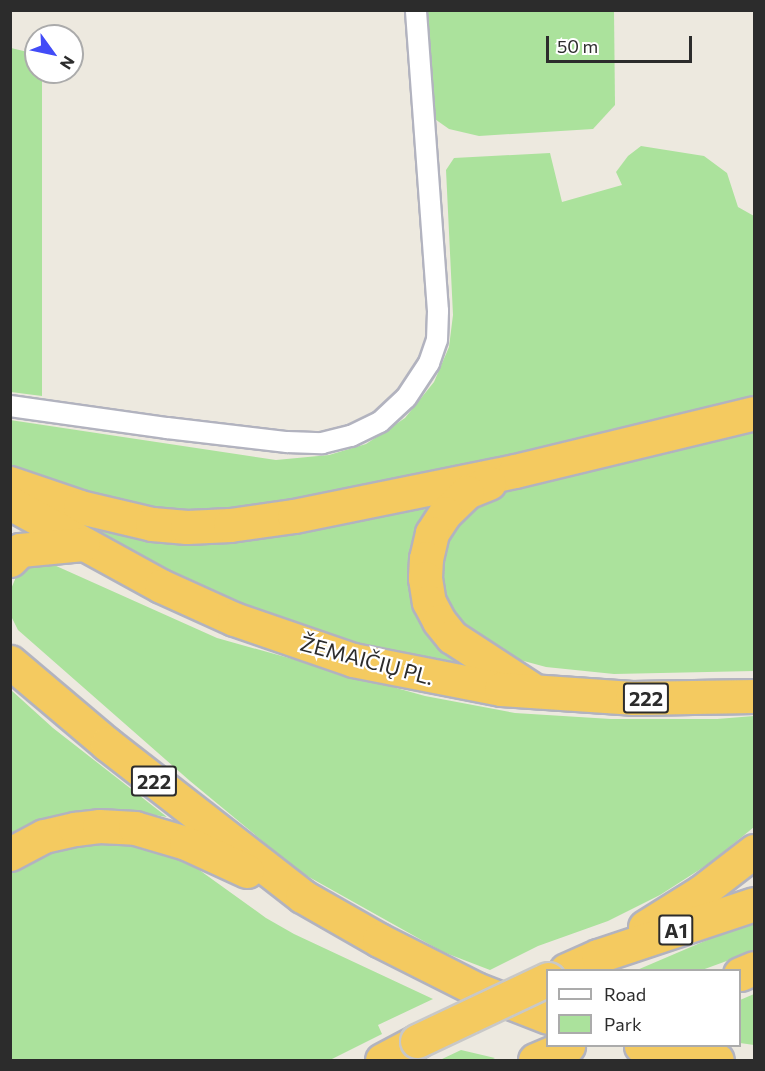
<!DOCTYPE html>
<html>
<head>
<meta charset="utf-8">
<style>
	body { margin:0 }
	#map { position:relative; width:765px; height:1071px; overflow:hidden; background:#ede9df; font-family:Commissioner,sans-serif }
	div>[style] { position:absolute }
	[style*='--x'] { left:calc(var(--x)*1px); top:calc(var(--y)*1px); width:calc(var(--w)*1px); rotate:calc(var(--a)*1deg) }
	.green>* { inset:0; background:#abe29c }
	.roads { filter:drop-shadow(2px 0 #b2b3bf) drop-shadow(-2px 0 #b2b3bf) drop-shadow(0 2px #b2b3bf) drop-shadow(0 -2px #b2b3bf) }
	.minor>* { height:20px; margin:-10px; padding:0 10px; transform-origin:10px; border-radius:10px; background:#fff }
	.trunk>* { height:33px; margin:-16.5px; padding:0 16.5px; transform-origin:16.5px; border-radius:16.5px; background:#f4ca60 }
	.bridges { filter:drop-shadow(2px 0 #c8c8c8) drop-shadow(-2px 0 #c8c8c8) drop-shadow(0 2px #c8c8c8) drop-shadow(0 -2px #c8c8c8) }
	.trunk-bridge>* { height:33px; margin:-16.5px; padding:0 16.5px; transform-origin:16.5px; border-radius:16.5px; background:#f4ca60 }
	span { translate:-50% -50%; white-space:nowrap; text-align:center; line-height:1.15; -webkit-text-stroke:4.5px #fff; paint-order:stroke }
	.shield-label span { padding:2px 4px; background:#fff; border:2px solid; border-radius:4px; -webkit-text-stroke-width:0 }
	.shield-label { font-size:20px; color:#2c2c2c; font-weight:700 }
	.street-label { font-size:21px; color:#2c2c2c }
	.frame { position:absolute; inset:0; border:12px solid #2c2c2c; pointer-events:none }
	.legend { position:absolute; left:546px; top:969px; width:195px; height:78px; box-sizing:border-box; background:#fff; border:2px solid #ababab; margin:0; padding:8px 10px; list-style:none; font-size:18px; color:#2c2c2c }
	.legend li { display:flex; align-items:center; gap:12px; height:30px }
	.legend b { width:30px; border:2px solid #ababab }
	.north { position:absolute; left:24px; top:24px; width:60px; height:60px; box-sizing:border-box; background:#fff; border:2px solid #ababab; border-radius:50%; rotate:123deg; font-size:16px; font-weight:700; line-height:24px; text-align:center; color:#2c2c2c }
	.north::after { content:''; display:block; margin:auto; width:21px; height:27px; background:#424cf7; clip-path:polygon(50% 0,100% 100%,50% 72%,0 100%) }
	.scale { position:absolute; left:546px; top:36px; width:146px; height:27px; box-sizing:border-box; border:3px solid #2c2c2c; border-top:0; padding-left:8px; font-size:18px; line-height:21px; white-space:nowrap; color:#2c2c2c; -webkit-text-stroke:4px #fff; paint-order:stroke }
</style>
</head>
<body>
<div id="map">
	<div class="green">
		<i style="clip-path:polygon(426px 11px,614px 11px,615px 105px,593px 129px,479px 136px,449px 129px,432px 117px)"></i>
		<i style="clip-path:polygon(11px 48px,36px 54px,36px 72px,42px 72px,42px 396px,11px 392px)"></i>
		<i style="clip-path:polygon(641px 146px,704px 156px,727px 173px,738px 207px,754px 216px,754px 395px,491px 463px,340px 498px,187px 518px,57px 488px,11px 466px,10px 420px,276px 460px,329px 455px,366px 444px,405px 418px,434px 382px,449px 347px,453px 315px,446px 170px,454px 158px,550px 153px,562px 202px,622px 185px,616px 172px,628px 156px)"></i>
		<i style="clip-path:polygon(754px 429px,754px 671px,614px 674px,546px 667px,498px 654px,470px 640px,437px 598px,440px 536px,485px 494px)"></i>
		<i style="clip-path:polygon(433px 495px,438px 508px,421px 540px,465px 660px,464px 668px,449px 669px,300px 628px,216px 595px,77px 525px,80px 518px,134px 531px)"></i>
		<i style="clip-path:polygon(31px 565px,54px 565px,217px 638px,425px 696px,515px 713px,611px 719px,717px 719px,754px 716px,754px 827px,710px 863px,660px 895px,608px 921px,538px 946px,490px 970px,443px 952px,300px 872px,190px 781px,18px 630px,11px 616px,11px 589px,16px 577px)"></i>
		<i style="clip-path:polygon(11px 690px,53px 728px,167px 817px,130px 811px,81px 810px,26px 832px,11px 843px)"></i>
		<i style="clip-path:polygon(85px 840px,128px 842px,177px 854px,266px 918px,294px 934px,433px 999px,378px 1025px,382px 1034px,330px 1060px,11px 1060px,10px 865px,22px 857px)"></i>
		<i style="clip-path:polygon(754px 920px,754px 951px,702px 970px,637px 970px)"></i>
		<i style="clip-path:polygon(754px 994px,754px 1045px,740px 1043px,740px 1000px)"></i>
		<i style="clip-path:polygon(461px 1050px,495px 1058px,491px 1060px,440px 1060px)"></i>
	</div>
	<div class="roads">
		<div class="minor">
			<i style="--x:10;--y:406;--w:159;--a:8"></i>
			<i style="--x:167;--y:428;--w:121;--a:6.7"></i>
			<i style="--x:287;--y:442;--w:35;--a:2"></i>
			<i style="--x:322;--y:443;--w:30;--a:-14"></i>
			<i style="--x:351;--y:436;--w:32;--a:-26"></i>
			<i style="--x:380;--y:422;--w:35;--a:-43"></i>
			<i style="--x:406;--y:398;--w:42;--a:-56.7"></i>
			<i style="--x:429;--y:363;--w:24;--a:-71"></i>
			<i style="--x:437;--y:340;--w:29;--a:-88"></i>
			<i style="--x:438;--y:311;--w:302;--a:-94.2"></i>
		</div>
		<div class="trunk">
			<i style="--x:10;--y:483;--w:74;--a:18.9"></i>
			<i style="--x:80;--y:507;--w:74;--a:13.3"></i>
			<i style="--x:152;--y:524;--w:35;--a:5"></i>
			<i style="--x:187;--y:527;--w:43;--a:-2.7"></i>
			<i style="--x:230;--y:525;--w:65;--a:-8"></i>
			<i style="--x:294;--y:516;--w:226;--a:-11.5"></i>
			<i style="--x:515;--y:471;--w:246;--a:-13.6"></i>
			<i style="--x:489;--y:483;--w:24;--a:158"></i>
			<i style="--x:467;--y:492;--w:30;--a:136"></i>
			<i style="--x:445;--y:513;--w:24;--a:123"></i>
			<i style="--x:432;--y:533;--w:26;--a:103"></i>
			<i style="--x:426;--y:558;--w:20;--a:93"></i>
			<i style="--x:425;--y:578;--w:24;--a:81"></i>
			<i style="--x:429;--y:602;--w:21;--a:62"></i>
			<i style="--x:439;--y:621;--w:21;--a:51"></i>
			<i style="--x:452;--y:637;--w:93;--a:33.2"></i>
			<i style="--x:10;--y:503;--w:172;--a:28.8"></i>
			<i style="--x:161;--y:586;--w:80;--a:24.3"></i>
			<i style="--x:234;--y:619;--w:126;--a:19"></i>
			<i style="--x:353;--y:660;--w:151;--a:11.1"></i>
			<i style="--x:501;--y:689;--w:131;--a:3.9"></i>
			<i style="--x:632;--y:698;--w:122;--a:-0.9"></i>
			<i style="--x:10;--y:560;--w:14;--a:-45"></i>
			<i style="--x:20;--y:550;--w:63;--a:-5.4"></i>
			<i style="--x:10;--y:662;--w:127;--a:40.2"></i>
			<i style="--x:107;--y:744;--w:247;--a:37.9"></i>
			<i style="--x:302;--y:896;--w:89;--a:29.7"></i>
			<i style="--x:379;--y:940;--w:109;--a:26.8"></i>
			<i style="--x:476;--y:989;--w:77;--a:21.3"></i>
			<i style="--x:10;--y:854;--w:38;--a:-28"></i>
			<i style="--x:44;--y:836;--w:32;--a:-13"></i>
			<i style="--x:75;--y:829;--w:24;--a:-7"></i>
			<i style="--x:99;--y:826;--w:36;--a:3"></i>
			<i style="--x:135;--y:828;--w:53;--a:16.4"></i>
			<i style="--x:186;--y:843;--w:67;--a:24.7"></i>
			<i style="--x:645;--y:927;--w:66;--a:-32"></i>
			<i style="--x:701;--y:892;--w:67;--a:-37.7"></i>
			<i style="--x:566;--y:970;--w:35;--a:-24"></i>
			<i style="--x:598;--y:956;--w:164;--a:-18.4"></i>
			<i style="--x:740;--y:974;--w:15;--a:-23"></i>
			<i style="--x:641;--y:1046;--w:77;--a:10.4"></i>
			<i style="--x:382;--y:1060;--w:40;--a:-28"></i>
			<i style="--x:535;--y:1060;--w:36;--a:-23"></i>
		</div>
	</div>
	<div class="bridges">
		<div class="trunk-bridge">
			<i style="--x:417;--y:1041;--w:145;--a:-25.3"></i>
		</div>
	</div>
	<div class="shield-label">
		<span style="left:646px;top:698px">222</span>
		<span style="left:154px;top:781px">222</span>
		<span style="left:676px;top:930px">A1</span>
	</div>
	<div class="street-label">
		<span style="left:367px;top:660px;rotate:15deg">ŽEMAIČIŲ PL.</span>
	</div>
	<div class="frame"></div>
	<ul class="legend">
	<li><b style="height:8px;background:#fff"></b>Road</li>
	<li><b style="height:16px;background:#abe29c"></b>Park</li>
	</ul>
	<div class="north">N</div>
	<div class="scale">50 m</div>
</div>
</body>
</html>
